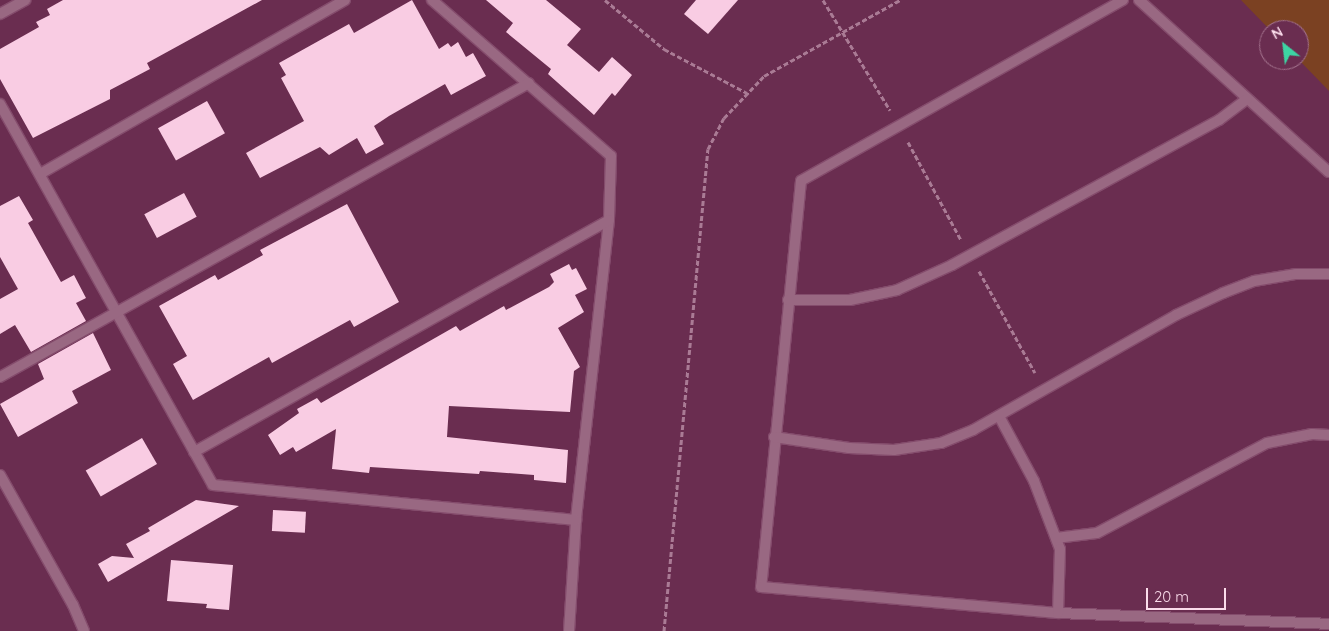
<!DOCTYPE html>
<html>
<head>
<meta charset="utf-8">
<style>
	body { margin:0 }
	#map { position:relative; width:1329px; height:631px; overflow:hidden; background:#6a2d50; font-family:Quicksand,sans-serif }
	div>[style] { position:absolute }
	[style*='--x'] { left:calc(var(--x)*1px); top:calc(var(--y)*1px); width:calc(var(--w)*1px); rotate:calc(var(--a)*1deg) }
	.green>* { inset:0; background:#7b4122 }
	.building>* { inset:0; background:#f9cce3; transform-origin:0 0 }
	.path>* { height:3px; margin-top:-1.5px; transform-origin:0; background:repeating-linear-gradient(90deg,#aa7b95 0 5px,transparent 0 7.5px) }
	.roads { filter:drop-shadow(1px 0 #844c6c) drop-shadow(-1px 0 #844c6c) drop-shadow(0 1px #844c6c) drop-shadow(0 -1px #844c6c) }
	.minor>* { height:10px; margin:-5px; padding:0 5px; transform-origin:5px; border-radius:5px; background:#996882 }
	.tertiary>* { height:10px; margin:-5px; padding:0 5px; transform-origin:5px; border-radius:5px; background:#996882 }
	span { translate:-50% -50%; white-space:nowrap; text-align:center; line-height:1.15; -webkit-text-stroke:5px #6a2d50; paint-order:stroke }
	.north { position:absolute; left:1259px; top:20px; width:50px; height:50px; box-sizing:border-box; background:#6a2d50; border:1px solid #a4738e; border-radius:50%; rotate:331deg; font-size:14px; font-weight:700; line-height:20px; text-align:center; color:#fbdceb }
	.north::after { content:''; display:block; margin:auto; width:18px; height:22px; background:#3dd4a3; clip-path:polygon(50% 0,100% 100%,50% 72%,0 100%) }
	.scale { position:absolute; left:1146px; top:588px; width:80px; height:22px; box-sizing:border-box; border:2px solid #fbdceb; border-top:0; padding-left:6px; font-size:15px; line-height:18px; white-space:nowrap; color:#fbdceb; -webkit-text-stroke:4px #6a2d50; paint-order:stroke }
</style>
</head>
<body>
<div id="map">
	<div class="green">
		<i style="clip-path:polygon(1241px 0,1329px 0,1329px 91px,1299px 60px,1299px 30px,1270px 30px)"></i>
	</div>
	<div class="building">
		<i style="clip-path:polygon(63px 0,262px 0,147px 63px,150px 69px,110px 90px,110px 99px,33px 138px,0 79px,0 49px,39px 27px,36px 22px,50px 15px,47px 9px)"></i>
		<i style="clip-path:polygon(412px 0,439px 49px,448px 43px,451px 47px,458px 42px,466px 57px,473px 53px,486px 76px,451px 95px,445px 84px,389px 116px,374px 126px,384px 144px,366px 154px,357px 138px,329px 155px,320px 147px,260px 178px,246px 153px,304px 121px,281px 78px,286px 75px,279px 63px,349px 24px,354px 33px)"></i>
		<i style="clip-path:polygon(486px 0,546px 0,581px 29px,567px 45px,599px 72px,612px 57px,632px 75px,615px 96px,612px 93px,594px 115px,548px 74px,551px 69px,506px 32px,513px 23px)"></i>
		<i style="clip-path:polygon(696px 0,738px 0,708px 34px,684px 14px)"></i>
		<i style="left:207px;top:101px;width:37px;height:56px;rotate:61deg"></i>
		<i style="left:184px;top:193px;width:27px;height:45px;rotate:62deg"></i>
		<i style="clip-path:polygon(19px 196px,33px 220px,28px 223px,61px 282px,74px 275px,86px 298px,76px 303px,86px 321px,31px 352px,15px 325px,0 334px,0 299px,18px 289px,0 257px,0 206px)"></i>
		<i style="clip-path:polygon(347px 204px,399px 302px,354px 327px,350px 320px,272px 363px,269px 357px,193px 400px,173px 364px,187px 356px,159px 306px,215px 275px,218px 280px,263px 255px,260px 250px)"></i>
		<i style="clip-path:polygon(569px 264px,572px 270px,576px 268px,587px 289px,575px 295px,584px 312px,558px 328px,580px 367px,574px 371px,570px 412px,449px 406px,447px 437px,568px 450px,566px 483px,534px 480px,534px 475px,480px 471px,479px 474px,370px 467px,369px 473px,332px 469px,336px 429px,296px 452px,293px 447px,280px 455px,268px 435px,299px 413px,297px 409px,317px 398px,321px 403px,456px 326px,460px 331px,504px 306px,506px 310px,549px 287px,554px 282px,550px 274px)"></i>
		<i style="clip-path:polygon(93px 333px,111px 370px,72px 391px,78px 403px,18px 437px,0 404px,44px 379px,38px 364px)"></i>
		<i style="left:142px;top:438px;width:30px;height:65px;rotate:60deg"></i>
		<i style="clip-path:polygon(196px 500px,239px 506px,108px 582px,98px 564px,112px 556px,134px 558px,126px 544px,150px 531px,148px 528px)"></i>
		<i style="left:273px;top:510px;width:33px;height:21px;rotate:3deg"></i>
		<i style="clip-path:polygon(171px 560px,233px 565px,229px 610px,206px 608px,207px 604px,167px 601px)"></i>
	</div>
	<div class="path">
		<i style="--x:605;--y:0;--w:77;--a:39.7"></i>
		<i style="--x:664;--y:49;--w:94;--a:27.9"></i>
		<i style="--x:823;--y:0;--w:129;--a:58.7"></i>
		<i style="--x:908;--y:142;--w:111;--a:61.6"></i>
		<i style="--x:979;--y:271;--w:116;--a:61.2"></i>
		<i style="--x:664;--y:631;--w:484;--a:-84.8"></i>
		<i style="--x:708;--y:149;--w:35;--a:-63"></i>
		<i style="--x:724;--y:118;--w:58;--a:-46.4"></i>
		<i style="--x:764;--y:76;--w:156;--a:-29.2"></i>
	</div>
	<div class="roads">
		<div class="minor">
			<i style="--x:432;--y:0;--w:237;--a:41.1"></i>
			<i style="--x:611;--y:156;--w:64;--a:91.8"></i>
			<i style="--x:609;--y:220;--w:302;--a:96.3"></i>
			<i style="--x:576;--y:520;--w:111;--a:93.6"></i>
			<i style="--x:1123;--y:0;--w:369;--a:150.7"></i>
			<i style="--x:801;--y:181;--w:408;--a:95.6"></i>
			<i style="--x:761;--y:587;--w:298;--a:5"></i>
			<i style="--x:1058;--y:613;--w:271;--a:2.3"></i>
			<i style="--x:1139;--y:0;--w:256;--a:42.2"></i>
			<i style="--x:0;--y:14;--w:29;--a:-29"></i>
			<i style="--x:0;--y:104;--w:436;--a:60.8"></i>
			<i style="--x:213;--y:485;--w:365;--a:5.5"></i>
			<i style="--x:40;--y:174;--w:351;--a:-29.7"></i>
			<i style="--x:788;--y:300;--w:62;--a:0"></i>
			<i style="--x:850;--y:300;--w:48;--a:-12"></i>
			<i style="--x:897;--y:290;--w:60;--a:-24.4"></i>
			<i style="--x:952;--y:265;--w:304;--a:-28.5"></i>
			<i style="--x:1219;--y:120;--w:35;--a:-37"></i>
			<i style="--x:0;--y:377;--w:605;--a:-29.06"></i>
			<i style="--x:999;--y:416;--w:74;--a:61.7"></i>
			<i style="--x:1034;--y:481;--w:73;--a:69.1"></i>
			<i style="--x:1060;--y:549;--w:64;--a:91.8"></i>
			<i style="--x:774;--y:437;--w:76;--a:8.3"></i>
			<i style="--x:849;--y:448;--w:45;--a:2.5"></i>
			<i style="--x:894;--y:450;--w:48;--a:-8.5"></i>
			<i style="--x:941;--y:443;--w:35;--a:-22"></i>
			<i style="--x:973;--y:430;--w:233;--a:-29.5"></i>
			<i style="--x:1176;--y:315;--w:52;--a:-25.1"></i>
			<i style="--x:1223;--y:293;--w:33;--a:-21"></i>
			<i style="--x:1254;--y:281;--w:43;--a:-9.5"></i>
			<i style="--x:1296;--y:274;--w:33;--a:0"></i>
			<i style="--x:194;--y:452;--w:475;--a:-29.2"></i>
			<i style="--x:1056;--y:538;--w:41;--a:-7"></i>
			<i style="--x:1097;--y:533;--w:192;--a:-27.9"></i>
			<i style="--x:1267;--y:443;--w:46;--a:-11.3"></i>
			<i style="--x:1312;--y:434;--w:17;--a:3"></i>
		</div>
		<div class="tertiary">
			<i style="--x:0;--y:475;--w:149;--a:60.7"></i>
			<i style="--x:73;--y:605;--w:28;--a:67"></i>
		</div>
	</div>
	<div class="north">N</div>
	<div class="scale">20 m</div>
</div>
</body>
</html>
